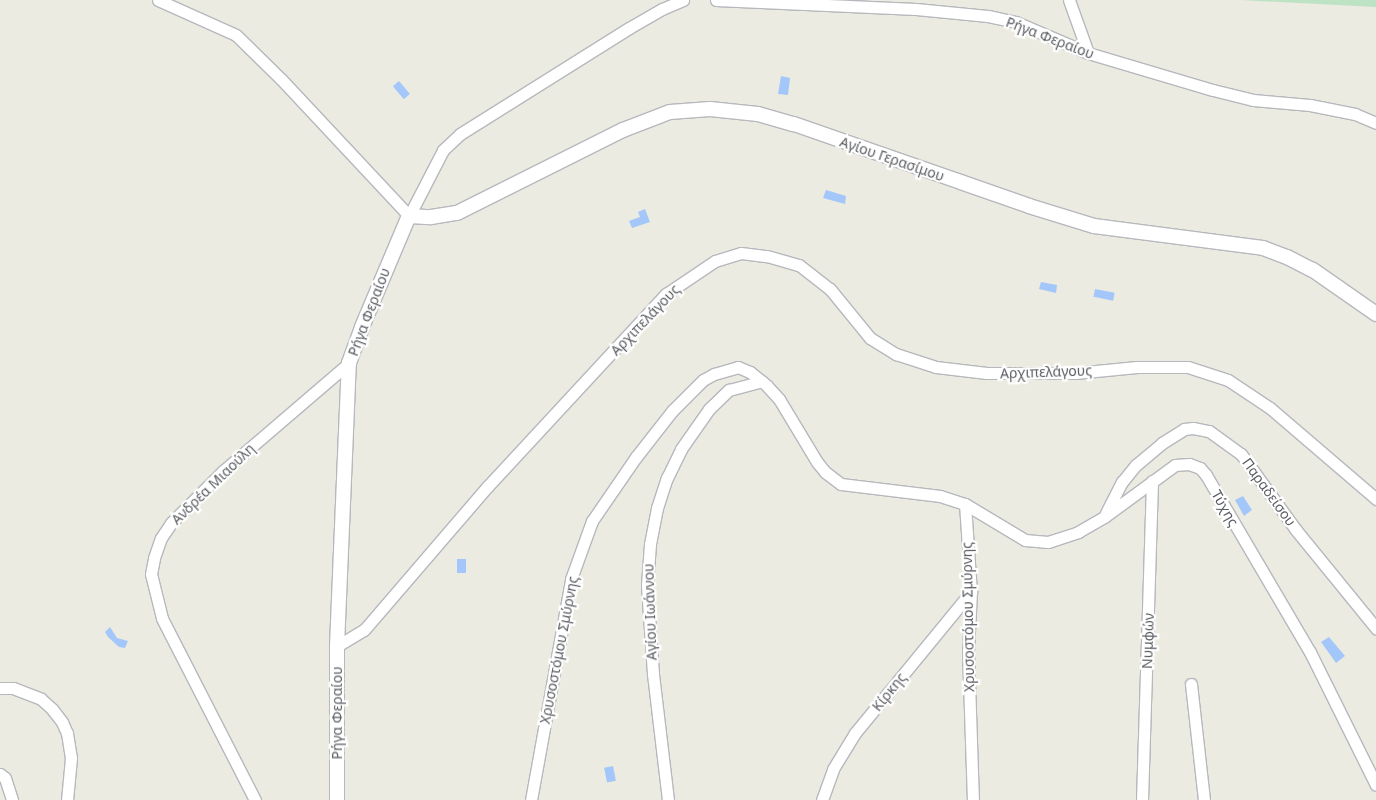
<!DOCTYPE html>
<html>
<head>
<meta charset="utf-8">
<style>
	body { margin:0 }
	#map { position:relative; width:1376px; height:800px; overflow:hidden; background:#ecebe1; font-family:"Noto Sans",sans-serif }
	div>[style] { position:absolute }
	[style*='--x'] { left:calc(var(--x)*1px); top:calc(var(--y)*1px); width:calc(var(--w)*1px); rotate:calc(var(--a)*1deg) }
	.green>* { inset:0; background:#bee2c4 }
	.water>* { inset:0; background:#a3c7fa; transform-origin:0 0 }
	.roads { filter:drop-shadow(1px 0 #b6b8bd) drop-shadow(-1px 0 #b6b8bd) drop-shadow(0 1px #b6b8bd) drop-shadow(0 -1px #b6b8bd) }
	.minor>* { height:11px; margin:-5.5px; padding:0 5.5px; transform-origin:5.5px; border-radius:5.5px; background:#fff }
	.tertiary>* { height:14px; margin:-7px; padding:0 7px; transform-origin:7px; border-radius:7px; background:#fff }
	span { translate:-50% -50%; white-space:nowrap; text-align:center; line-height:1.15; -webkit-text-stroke:4.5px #fff; paint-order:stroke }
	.street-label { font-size:14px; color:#595c61 }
</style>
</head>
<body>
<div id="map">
	<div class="green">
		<i style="clip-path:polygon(1240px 0,1376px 0,1376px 7px)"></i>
	</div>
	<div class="water">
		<i style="clip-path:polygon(781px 76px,790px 78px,788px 95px,778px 94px)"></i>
		<i style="left:399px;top:81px;width:17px;height:8px;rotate:50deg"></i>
		<i style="clip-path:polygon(826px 190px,846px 196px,845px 204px,823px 198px)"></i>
		<i style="clip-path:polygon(645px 209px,650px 222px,632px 228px,629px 221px,640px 217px,638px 212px)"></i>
		<i style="clip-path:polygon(1041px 282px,1057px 285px,1056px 293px,1039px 289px)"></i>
		<i style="left:1095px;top:289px;width:20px;height:8px;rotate:11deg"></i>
		<i style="clip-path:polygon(1243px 496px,1252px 510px,1244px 516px,1235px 500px)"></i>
		<i style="left:457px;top:559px;width:9px;height:14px"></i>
		<i style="clip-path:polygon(110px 627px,117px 638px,128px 641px,125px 648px,119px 647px,108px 637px,105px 632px)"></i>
		<i style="clip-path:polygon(1329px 637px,1345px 656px,1336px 663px,1321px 642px)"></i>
		<i style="left:613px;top:766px;width:15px;height:9px;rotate:79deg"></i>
	</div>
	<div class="roads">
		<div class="minor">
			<i style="--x:158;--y:0;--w:85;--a:24.2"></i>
			<i style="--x:236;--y:35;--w:63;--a:44.4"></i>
			<i style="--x:281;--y:79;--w:187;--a:46.9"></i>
			<i style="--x:409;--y:216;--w:74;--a:-62.7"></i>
			<i style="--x:443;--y:150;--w:23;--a:-43"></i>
			<i style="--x:460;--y:134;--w:199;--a:-32.1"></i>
			<i style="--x:629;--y:28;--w:38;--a:-30"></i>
			<i style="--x:662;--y:9;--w:23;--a:-23"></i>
			<i style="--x:716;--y:0;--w:200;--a:2.6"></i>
			<i style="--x:916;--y:9;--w:72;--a:5.6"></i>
			<i style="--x:988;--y:16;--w:29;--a:12"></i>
			<i style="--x:1016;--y:22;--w:78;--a:23.3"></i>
			<i style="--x:1088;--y:53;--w:130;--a:16.5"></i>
			<i style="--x:1213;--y:90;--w:41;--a:14"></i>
			<i style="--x:1253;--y:100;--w:57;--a:5"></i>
			<i style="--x:1310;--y:105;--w:46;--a:11.3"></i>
			<i style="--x:1355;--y:114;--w:23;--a:23"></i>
			<i style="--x:1069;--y:0;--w:56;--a:70.3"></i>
			<i style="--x:965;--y:504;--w:88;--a:86.1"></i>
			<i style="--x:971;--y:592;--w:59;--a:92.9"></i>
			<i style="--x:968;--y:651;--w:149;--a:88.1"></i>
			<i style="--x:1106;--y:513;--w:35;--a:-63"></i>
			<i style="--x:1122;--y:482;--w:22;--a:-51"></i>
			<i style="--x:1136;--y:465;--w:34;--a:-40"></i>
			<i style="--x:1162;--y:443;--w:26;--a:-32"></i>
			<i style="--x:1184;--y:429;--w:9;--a:-6"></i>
			<i style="--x:1193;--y:428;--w:16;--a:11"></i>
			<i style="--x:1209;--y:431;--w:39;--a:36"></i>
			<i style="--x:1241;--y:454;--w:94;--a:54.1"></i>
			<i style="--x:1296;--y:530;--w:127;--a:50.8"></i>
			<i style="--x:337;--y:646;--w:31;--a:-31"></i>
			<i style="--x:364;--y:630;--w:190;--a:-49.3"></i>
			<i style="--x:488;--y:486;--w:262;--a:-47.2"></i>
			<i style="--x:666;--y:294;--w:59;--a:-34"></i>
			<i style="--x:715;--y:261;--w:27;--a:-17"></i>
			<i style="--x:741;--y:253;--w:26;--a:7"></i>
			<i style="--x:767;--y:256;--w:33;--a:16"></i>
			<i style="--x:799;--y:265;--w:39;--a:38"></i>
			<i style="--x:830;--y:289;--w:63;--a:50.8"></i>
			<i style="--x:870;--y:338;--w:31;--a:32"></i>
			<i style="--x:896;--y:354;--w:42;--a:18"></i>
			<i style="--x:936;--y:367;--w:51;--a:6.7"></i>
			<i style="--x:987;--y:373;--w:88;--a:0"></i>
			<i style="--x:1075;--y:373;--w:62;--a:-5.5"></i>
			<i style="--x:1137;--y:367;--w:51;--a:0"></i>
			<i style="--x:1188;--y:367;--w:42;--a:18"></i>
			<i style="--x:1228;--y:380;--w:50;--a:33.7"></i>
			<i style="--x:1270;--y:408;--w:140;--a:40.6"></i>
			<i style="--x:1191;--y:684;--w:117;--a:83.6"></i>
			<i style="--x:0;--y:688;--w:13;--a:0"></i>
			<i style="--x:13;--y:688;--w:30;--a:21"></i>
			<i style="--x:41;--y:699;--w:15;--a:42"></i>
			<i style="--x:52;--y:709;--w:16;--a:52"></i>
			<i style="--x:62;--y:722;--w:12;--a:66"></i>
			<i style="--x:67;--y:733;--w:25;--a:81"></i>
			<i style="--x:71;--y:758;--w:42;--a:95.4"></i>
			<i style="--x:0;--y:774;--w:6;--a:39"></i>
			<i style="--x:5;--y:778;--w:23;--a:72"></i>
			<i style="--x:255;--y:800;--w:204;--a:-117.1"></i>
			<i style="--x:162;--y:618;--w:45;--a:-104"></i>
			<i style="--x:151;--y:574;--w:16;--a:-79"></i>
			<i style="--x:154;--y:558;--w:21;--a:-71"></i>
			<i style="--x:161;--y:538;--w:18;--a:-56"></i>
			<i style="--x:171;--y:523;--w:74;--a:-45"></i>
			<i style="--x:223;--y:471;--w:166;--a:-40.6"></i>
			<i style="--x:531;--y:800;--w:225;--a:-79.7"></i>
			<i style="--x:571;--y:579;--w:62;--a:-70.1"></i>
			<i style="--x:592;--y:521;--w:78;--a:-55.5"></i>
			<i style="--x:636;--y:457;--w:58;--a:-52"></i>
			<i style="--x:672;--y:411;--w:44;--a:-45"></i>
			<i style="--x:703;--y:380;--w:13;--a:-29"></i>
			<i style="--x:714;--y:374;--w:25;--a:-16"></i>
			<i style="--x:738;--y:367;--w:13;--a:23"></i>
			<i style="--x:750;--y:372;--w:22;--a:39"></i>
			<i style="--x:767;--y:386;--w:18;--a:47"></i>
			<i style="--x:779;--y:399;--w:74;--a:58.9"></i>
			<i style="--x:817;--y:462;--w:13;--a:51"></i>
			<i style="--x:825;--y:472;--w:20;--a:37"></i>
			<i style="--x:841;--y:484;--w:100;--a:6.9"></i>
			<i style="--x:940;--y:496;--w:26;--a:18"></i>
			<i style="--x:965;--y:504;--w:70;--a:31"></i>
			<i style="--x:1025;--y:540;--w:23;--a:5"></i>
			<i style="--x:1048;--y:542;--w:32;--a:-18"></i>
			<i style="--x:1078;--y:532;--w:30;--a:-30"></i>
			<i style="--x:1104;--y:517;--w:88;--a:-36.2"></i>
			<i style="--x:1175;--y:465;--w:14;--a:-4"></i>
			<i style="--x:1189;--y:464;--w:12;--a:20"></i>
			<i style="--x:1200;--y:468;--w:9;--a:49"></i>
			<i style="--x:1206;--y:475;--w:205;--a:59.6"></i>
			<i style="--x:1310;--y:652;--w:148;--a:63.6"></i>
			<i style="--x:668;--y:800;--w:127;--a:-96.8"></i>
			<i style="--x:653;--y:674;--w:89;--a:-93.9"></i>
			<i style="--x:647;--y:585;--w:41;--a:-85.8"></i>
			<i style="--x:650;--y:544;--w:37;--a:-79"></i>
			<i style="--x:657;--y:508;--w:32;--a:-72"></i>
			<i style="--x:667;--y:478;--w:32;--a:-64"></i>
			<i style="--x:681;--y:449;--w:49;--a:-55"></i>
			<i style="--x:709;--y:409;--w:28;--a:-44"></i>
			<i style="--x:729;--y:390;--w:34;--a:-15"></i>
			<i style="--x:822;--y:800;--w:33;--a:-70"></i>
			<i style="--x:833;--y:769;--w:42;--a:-58.6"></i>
			<i style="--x:855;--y:733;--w:183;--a:-50.6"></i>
			<i style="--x:1142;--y:800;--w:319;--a:-88.2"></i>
		</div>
		<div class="tertiary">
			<i style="--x:337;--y:800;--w:154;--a:-90"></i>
			<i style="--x:337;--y:646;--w:283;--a:-87.6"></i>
			<i style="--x:349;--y:363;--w:38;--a:-70"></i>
			<i style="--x:362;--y:327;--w:121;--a:-67.1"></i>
			<i style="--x:409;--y:216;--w:22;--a:3"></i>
			<i style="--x:431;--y:217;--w:26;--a:-9"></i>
			<i style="--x:457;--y:213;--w:186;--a:-26.6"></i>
			<i style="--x:623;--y:130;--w:50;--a:-21"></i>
			<i style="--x:670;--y:112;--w:40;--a:-4.3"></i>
			<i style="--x:710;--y:109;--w:48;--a:5.9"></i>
			<i style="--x:758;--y:114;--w:37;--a:16"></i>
			<i style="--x:794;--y:124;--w:249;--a:19.2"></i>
			<i style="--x:1029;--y:206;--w:68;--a:17.1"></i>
			<i style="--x:1094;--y:226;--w:170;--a:7.4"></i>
			<i style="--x:1263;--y:248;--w:26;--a:21"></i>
			<i style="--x:1287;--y:257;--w:29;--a:27"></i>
			<i style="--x:1313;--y:270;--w:77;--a:34.9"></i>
		</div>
	</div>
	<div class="street-label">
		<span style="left:1050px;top:38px;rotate:21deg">Ρήγα Φεραίου</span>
		<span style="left:892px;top:159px;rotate:19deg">Αγίου Γερασίμου</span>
		<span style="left:369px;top:312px;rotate:-69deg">Ρήγα Φεραίου</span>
		<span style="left:645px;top:320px;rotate:-46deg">Αρχιπελάγους</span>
		<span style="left:1046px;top:372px;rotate:-2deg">Αρχιπελάγους</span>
		<span style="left:213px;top:484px;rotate:-44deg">Ανδρέα Μιαούλη</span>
		<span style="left:1269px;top:492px;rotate:54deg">Παραδείσου</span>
		<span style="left:1225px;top:508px;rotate:60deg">Τύχης</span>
		<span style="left:650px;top:612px;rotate:-92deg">Αγίου Ιωάννου</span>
		<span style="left:968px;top:617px;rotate:-91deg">Χρυσοστόμου Σμύρνης</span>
		<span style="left:1148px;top:641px;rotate:-88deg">Νυμφών</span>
		<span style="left:559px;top:650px;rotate:-79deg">Χρυσοστόμου Σμύρνης</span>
		<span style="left:889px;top:692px;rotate:-51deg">Κίρκης</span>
		<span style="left:337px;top:713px;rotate:-90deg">Ρήγα Φεραίου</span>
	</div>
</div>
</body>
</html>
